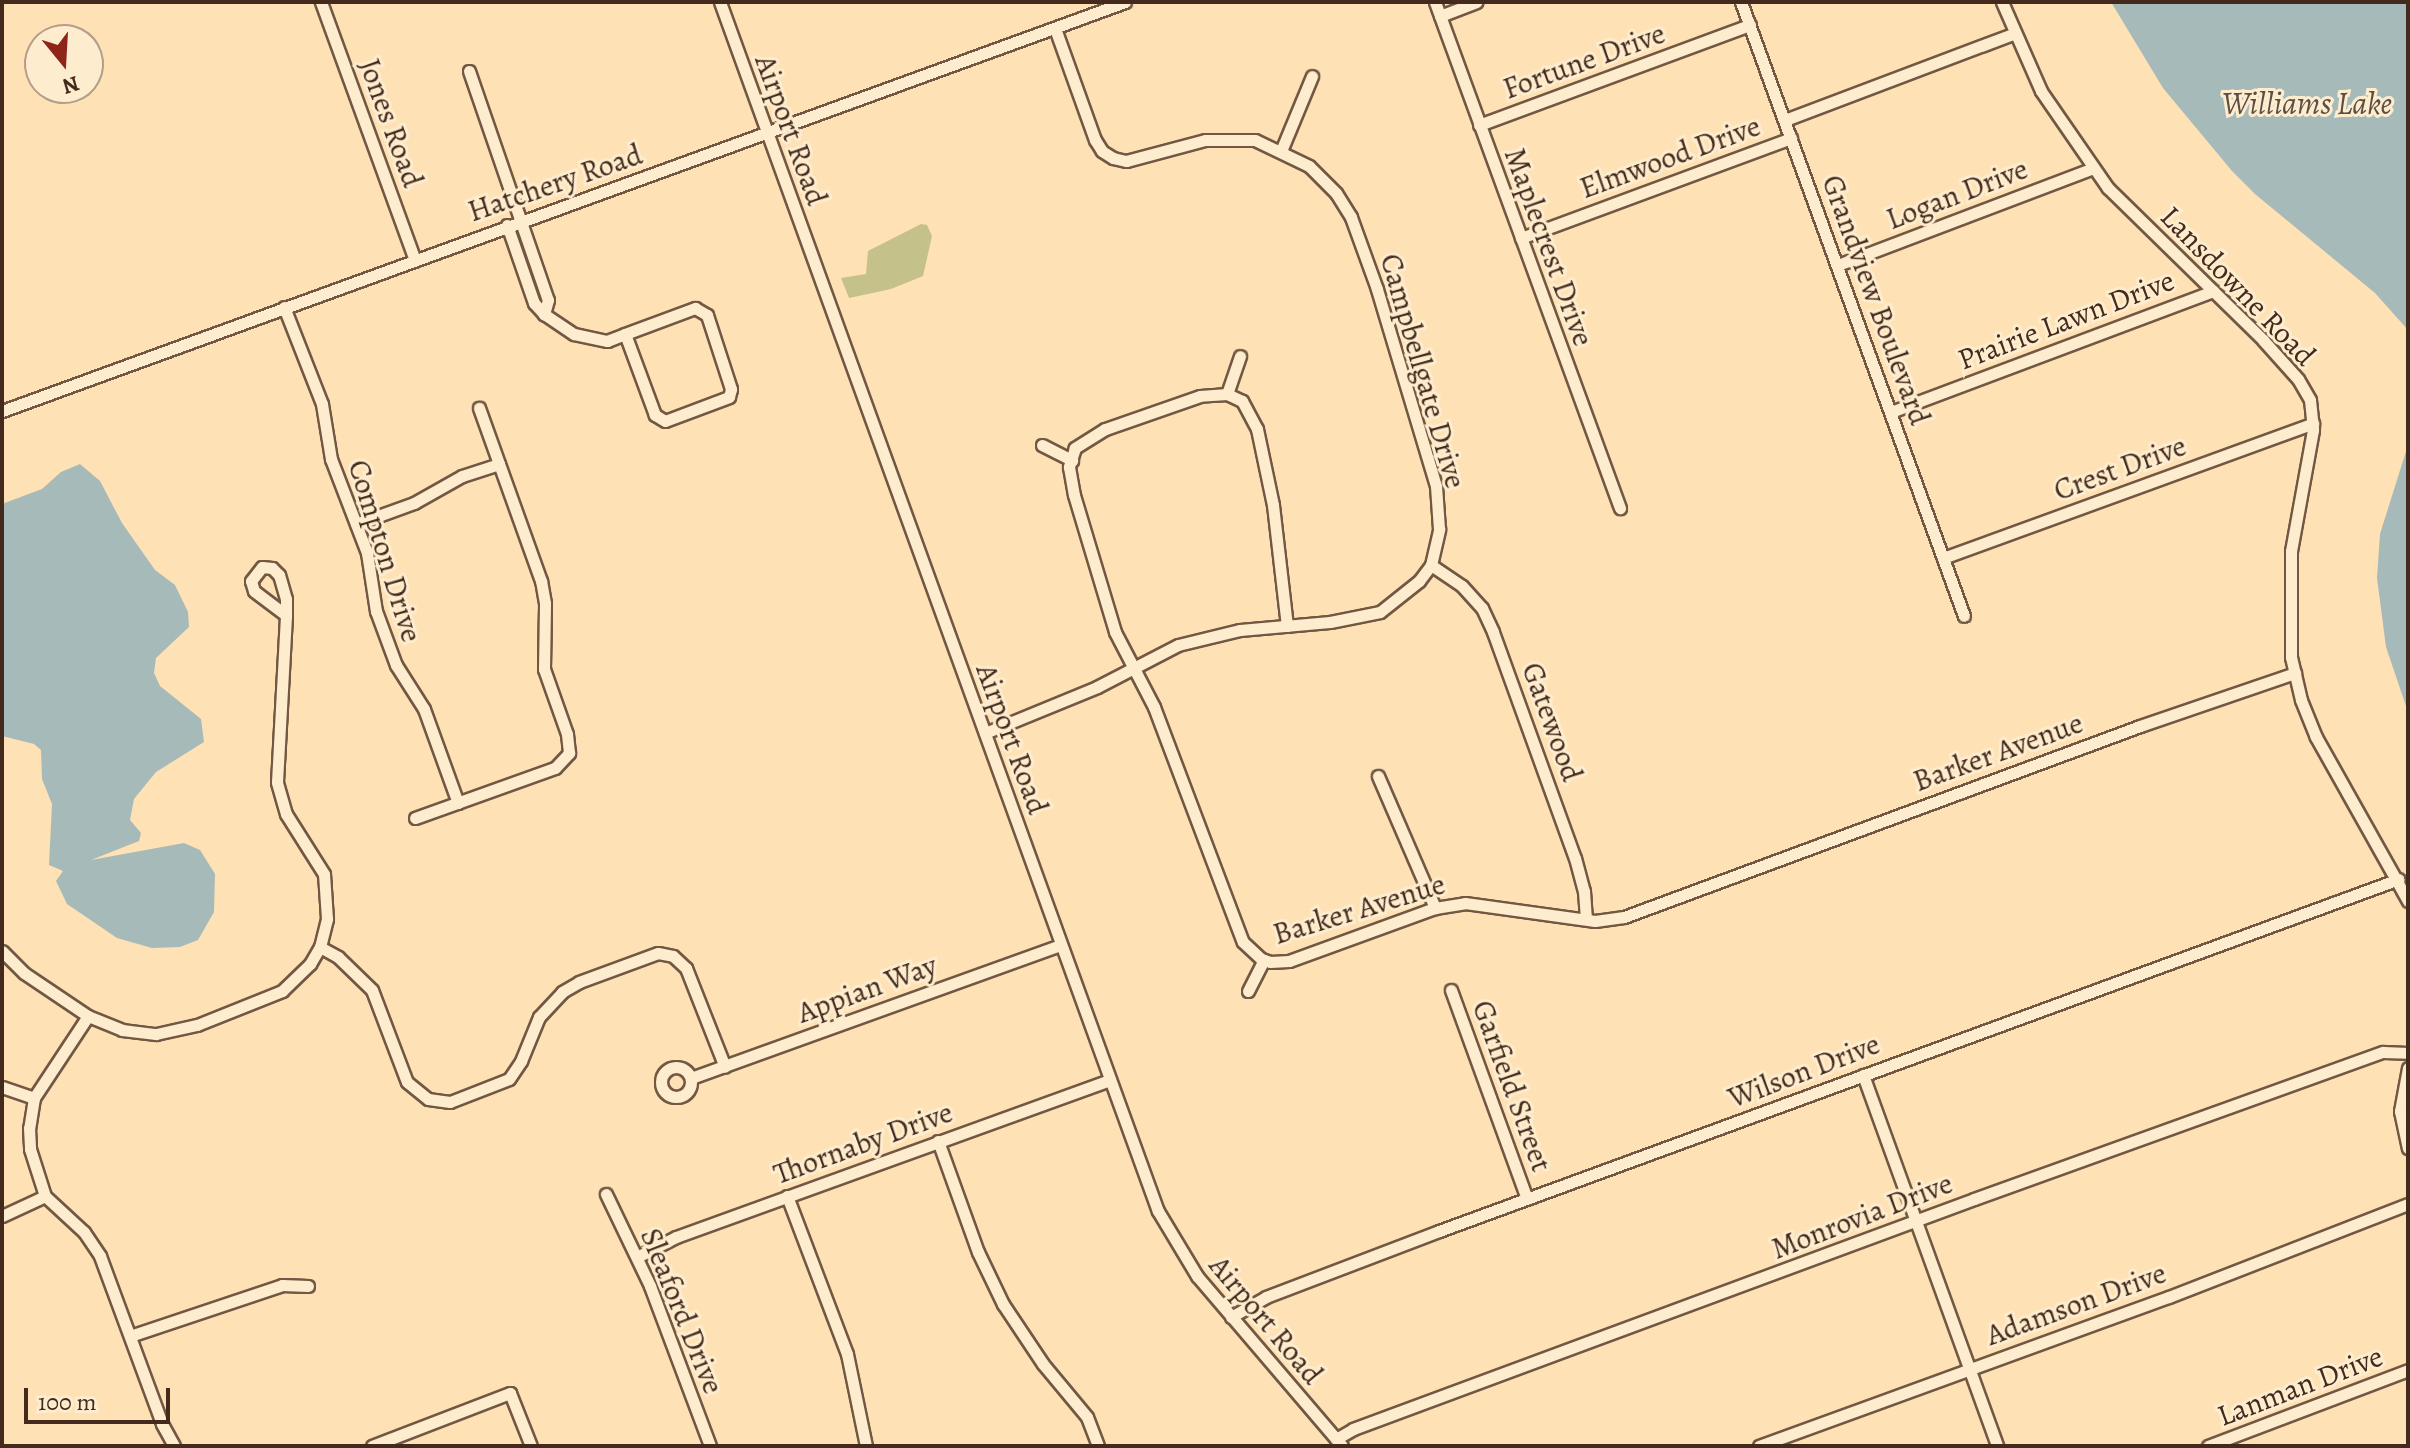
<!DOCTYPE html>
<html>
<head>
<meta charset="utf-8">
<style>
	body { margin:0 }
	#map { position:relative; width:2410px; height:1448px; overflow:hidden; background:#fee1b4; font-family:Alegreya,serif }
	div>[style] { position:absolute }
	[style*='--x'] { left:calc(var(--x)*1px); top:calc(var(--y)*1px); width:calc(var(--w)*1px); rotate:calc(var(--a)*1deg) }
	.green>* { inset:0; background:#c4c18a }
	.water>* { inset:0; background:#a6bab9 }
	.roads { filter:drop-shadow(2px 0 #725843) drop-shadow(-2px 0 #725843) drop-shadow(0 2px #725843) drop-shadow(0 -2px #725843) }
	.minor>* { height:11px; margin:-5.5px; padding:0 5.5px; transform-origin:5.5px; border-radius:5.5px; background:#feecce }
	.minor>.ring { margin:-5.5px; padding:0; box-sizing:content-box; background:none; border:11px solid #feecce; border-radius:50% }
	span { translate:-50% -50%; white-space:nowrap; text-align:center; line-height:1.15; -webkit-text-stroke:6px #feecce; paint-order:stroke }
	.street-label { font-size:30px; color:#432a1d }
	.water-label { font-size:32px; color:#5c4e44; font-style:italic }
	.frame { position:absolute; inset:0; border:4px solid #432a1d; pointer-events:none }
	.north { position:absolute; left:24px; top:24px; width:80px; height:80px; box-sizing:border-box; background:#feecce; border:2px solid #b39e87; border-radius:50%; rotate:162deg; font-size:22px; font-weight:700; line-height:32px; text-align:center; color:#432a1d }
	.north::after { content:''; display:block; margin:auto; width:28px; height:36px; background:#8f2418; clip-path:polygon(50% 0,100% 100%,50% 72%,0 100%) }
	.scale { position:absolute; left:24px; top:1388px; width:146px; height:36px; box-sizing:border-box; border:4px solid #432a1d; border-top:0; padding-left:10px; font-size:24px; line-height:28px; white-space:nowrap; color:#432a1d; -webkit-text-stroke:6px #feecce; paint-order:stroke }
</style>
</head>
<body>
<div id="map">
	<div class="green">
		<i style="clip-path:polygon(921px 224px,927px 225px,932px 236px,923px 276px,891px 289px,849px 298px,841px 278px,866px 274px,868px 251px)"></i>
	</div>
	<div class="water">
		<i style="clip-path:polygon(2111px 2px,2408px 2px,2408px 330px,2375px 293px,2255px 194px,2232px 171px,2163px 88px)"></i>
		<i style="clip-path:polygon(2408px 445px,2408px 712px,2386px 647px,2377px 578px,2380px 534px)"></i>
		<i style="clip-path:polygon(80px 464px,100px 481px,122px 523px,155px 570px,175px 585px,188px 612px,189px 627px,156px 658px,154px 673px,160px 686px,201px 719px,204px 742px,156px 772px,134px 799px,130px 820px,141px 833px,139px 841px,91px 860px,184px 843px,200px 850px,215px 874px,214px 912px,198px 940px,180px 947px,152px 948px,117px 938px,67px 904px,56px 881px,63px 871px,49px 865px,52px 804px,42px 779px,41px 750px,34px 744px,2px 736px,2px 504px,42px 489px,61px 472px)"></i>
	</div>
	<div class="roads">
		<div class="minor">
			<i style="--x:321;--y:2;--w:275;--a:70"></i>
			<i style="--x:720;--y:2;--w:1286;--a:70.09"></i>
			<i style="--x:1158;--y:1211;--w:76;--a:59"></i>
			<i style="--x:1197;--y:1276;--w:223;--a:49.5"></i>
			<i style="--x:1435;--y:2;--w:539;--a:69.92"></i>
			<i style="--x:1741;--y:2;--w:653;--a:70.04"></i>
			<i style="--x:2002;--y:2;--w:97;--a:66.3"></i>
			<i style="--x:2041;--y:91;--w:118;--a:55.4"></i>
			<i style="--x:2108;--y:188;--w:217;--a:44.4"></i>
			<i style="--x:2263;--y:340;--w:52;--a:48.1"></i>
			<i style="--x:2298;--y:379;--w:24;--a:60"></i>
			<i style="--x:2310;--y:400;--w:30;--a:84"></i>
			<i style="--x:2313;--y:430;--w:123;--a:100.3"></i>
			<i style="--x:2291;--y:551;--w:106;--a:90"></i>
			<i style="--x:2291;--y:657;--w:44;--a:76.9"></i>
			<i style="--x:2301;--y:700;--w:40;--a:68"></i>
			<i style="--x:2316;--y:737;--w:188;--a:60.7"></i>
			<i style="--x:1440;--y:16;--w:39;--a:-21"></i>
			<i style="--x:469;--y:71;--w:242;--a:71"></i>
			<i style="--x:548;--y:300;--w:15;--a:106"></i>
			<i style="--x:1785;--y:120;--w:246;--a:-20.7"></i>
			<i style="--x:1479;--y:125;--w:289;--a:-20.3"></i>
			<i style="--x:1281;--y:151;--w:81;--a:-67.5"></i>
			<i style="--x:507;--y:225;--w:83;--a:70.9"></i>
			<i style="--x:534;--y:303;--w:15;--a:48"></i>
			<i style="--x:544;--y:314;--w:36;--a:34"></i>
			<i style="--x:574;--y:334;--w:34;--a:12"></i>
			<i style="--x:607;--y:341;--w:19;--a:-21"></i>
			<i style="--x:625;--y:334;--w:75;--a:-20.4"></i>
			<i style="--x:695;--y:308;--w:14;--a:30"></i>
			<i style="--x:707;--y:315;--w:78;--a:72"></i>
			<i style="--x:731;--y:389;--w:8;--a:104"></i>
			<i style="--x:729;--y:397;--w:68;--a:159.4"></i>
			<i style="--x:665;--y:421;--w:12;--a:-149"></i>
			<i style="--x:655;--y:415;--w:86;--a:-110.3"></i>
			<i style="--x:1521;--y:238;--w:288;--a:-20.3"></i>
			<i style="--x:1838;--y:265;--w:273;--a:-20.8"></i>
			<i style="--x:284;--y:307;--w:104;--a:68.6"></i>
			<i style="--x:322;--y:404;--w:56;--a:80.7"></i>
			<i style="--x:331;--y:459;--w:101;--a:69"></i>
			<i style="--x:367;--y:553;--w:59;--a:81.2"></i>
			<i style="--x:376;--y:611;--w:58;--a:69.7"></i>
			<i style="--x:396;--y:665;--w:52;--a:57.5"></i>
			<i style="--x:424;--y:709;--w:100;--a:70.1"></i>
			<i style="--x:1227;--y:394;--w:40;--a:-71.1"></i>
			<i style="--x:2;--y:411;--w:1195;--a:-20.01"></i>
			<i style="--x:1891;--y:412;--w:344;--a:-20.6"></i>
			<i style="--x:1042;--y:445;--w:34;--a:27"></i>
			<i style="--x:356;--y:524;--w:62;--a:-19.9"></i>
			<i style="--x:414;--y:503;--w:55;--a:-29.4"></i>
			<i style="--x:462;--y:476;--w:39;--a:-18"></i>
			<i style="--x:1943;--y:558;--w:394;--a:-20"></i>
			<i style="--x:1431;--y:565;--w:37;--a:34"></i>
			<i style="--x:1462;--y:586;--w:30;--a:48"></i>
			<i style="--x:1482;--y:608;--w:26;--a:65"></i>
			<i style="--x:1493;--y:632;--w:240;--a:70.1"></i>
			<i style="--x:1575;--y:858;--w:34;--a:75"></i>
			<i style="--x:1584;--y:891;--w:28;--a:86"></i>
			<i style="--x:1287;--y:626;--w:122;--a:-96.6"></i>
			<i style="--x:1273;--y:505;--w:78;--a:-101.9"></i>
			<i style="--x:1257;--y:429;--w:32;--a:-118"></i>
			<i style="--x:1242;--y:401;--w:17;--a:-155"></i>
			<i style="--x:1227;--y:394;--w:27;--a:176"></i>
			<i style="--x:1200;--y:396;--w:101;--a:160.8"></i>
			<i style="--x:1105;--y:429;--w:36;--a:148"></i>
			<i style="--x:1075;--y:448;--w:20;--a:108"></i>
			<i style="--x:1069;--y:467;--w:28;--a:80"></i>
			<i style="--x:1074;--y:495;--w:143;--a:73.3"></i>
			<i style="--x:1115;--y:632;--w:85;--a:62.5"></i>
			<i style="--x:1154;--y:707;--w:251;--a:69.3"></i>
			<i style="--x:1243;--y:942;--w:25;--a:43"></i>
			<i style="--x:1261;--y:959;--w:9;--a:18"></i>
			<i style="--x:1270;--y:962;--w:19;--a:-3"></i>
			<i style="--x:1289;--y:961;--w:155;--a:-20"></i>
			<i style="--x:1435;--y:908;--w:30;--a:-9"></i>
			<i style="--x:1465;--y:903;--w:131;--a:7.9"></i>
			<i style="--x:1595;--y:921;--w:29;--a:-8"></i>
			<i style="--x:1624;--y:917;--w:550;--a:-20.31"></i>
			<i style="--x:2140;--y:726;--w:164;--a:-18.9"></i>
			<i style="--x:985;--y:733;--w:121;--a:-22.3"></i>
			<i style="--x:1097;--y:687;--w:91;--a:-27.4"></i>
			<i style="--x:1178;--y:645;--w:64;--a:-13.6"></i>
			<i style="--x:1240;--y:630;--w:90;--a:-5.1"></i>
			<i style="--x:1330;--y:622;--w:51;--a:-11.3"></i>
			<i style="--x:1380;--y:612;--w:50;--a:-38.5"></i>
			<i style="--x:1419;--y:581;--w:20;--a:-53"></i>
			<i style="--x:1431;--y:565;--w:37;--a:-77"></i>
			<i style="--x:1439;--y:529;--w:43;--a:-94"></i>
			<i style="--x:1436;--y:486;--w:206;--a:-106.7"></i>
			<i style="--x:1377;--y:289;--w:77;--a:-109.9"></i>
			<i style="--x:1351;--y:217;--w:28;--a:-122"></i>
			<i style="--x:1336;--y:193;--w:38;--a:-135"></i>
			<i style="--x:1309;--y:166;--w:60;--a:-154.3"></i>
			<i style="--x:1255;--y:140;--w:50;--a:180"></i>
			<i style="--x:1205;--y:140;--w:82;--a:165.1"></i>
			<i style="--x:1126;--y:161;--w:13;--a:-167"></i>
			<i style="--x:1113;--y:158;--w:13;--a:-148"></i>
			<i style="--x:1102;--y:151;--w:13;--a:-122"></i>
			<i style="--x:1095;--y:140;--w:119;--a:-109.7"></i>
			<i style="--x:1378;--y:776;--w:144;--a:66.6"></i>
			<i style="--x:415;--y:818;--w:149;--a:-19.7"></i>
			<i style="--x:555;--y:768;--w:21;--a:-47"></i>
			<i style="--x:569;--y:753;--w:19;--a:-96"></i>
			<i style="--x:567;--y:734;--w:69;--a:-109.5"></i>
			<i style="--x:544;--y:669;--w:66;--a:-89.1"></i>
			<i style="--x:545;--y:603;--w:22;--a:-100"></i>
			<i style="--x:541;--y:581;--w:184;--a:-109.7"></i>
			<i style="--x:320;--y:947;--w:21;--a:29"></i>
			<i style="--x:338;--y:957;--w:47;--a:44.1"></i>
			<i style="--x:372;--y:990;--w:98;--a:69.2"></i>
			<i style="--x:407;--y:1082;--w:27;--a:39"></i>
			<i style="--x:428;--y:1099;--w:22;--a:8"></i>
			<i style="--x:450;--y:1102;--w:63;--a:-21.3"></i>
			<i style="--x:509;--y:1079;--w:22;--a:-56"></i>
			<i style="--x:521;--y:1061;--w:48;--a:-67.8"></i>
			<i style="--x:539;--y:1017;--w:34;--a:-47"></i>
			<i style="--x:562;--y:992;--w:20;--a:-30"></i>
			<i style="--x:579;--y:982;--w:84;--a:-20.2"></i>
			<i style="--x:658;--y:953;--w:15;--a:11"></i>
			<i style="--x:673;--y:956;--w:18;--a:43"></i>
			<i style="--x:686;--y:968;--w:106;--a:68.5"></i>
			<i style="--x:2;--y:951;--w:31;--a:45"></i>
			<i style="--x:24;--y:973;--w:77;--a:33.9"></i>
			<i style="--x:88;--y:1016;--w:37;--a:22"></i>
			<i style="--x:122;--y:1030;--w:34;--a:7"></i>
			<i style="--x:156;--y:1034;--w:42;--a:-12.4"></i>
			<i style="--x:197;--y:1025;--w:92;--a:-21.8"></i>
			<i style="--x:282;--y:991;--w:39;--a:-44"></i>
			<i style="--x:310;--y:964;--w:20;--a:-60"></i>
			<i style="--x:320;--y:947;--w:29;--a:-76"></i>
			<i style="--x:327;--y:919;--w:45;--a:-93.8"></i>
			<i style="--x:324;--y:874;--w:71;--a:-122.3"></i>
			<i style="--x:286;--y:814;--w:33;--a:-106"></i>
			<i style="--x:277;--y:782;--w:167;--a:-86.9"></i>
			<i style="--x:286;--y:615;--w:16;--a:-90"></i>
			<i style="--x:286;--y:599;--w:25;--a:-106"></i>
			<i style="--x:279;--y:575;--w:10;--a:-135"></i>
			<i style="--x:272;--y:568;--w:10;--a:-174"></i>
			<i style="--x:262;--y:567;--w:18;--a:128"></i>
			<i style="--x:251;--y:581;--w:10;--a:73"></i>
			<i style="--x:254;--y:591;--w:40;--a:37"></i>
			<i style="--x:1451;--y:990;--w:222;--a:70"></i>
			<i style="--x:1248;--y:991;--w:35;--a:-63"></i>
			<i style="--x:88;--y:1016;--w:98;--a:123.4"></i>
			<i style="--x:34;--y:1098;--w:30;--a:99"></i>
			<i style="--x:29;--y:1128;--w:21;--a:87"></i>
			<i style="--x:30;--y:1149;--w:49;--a:72.3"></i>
			<i style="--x:45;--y:1196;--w:53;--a:42.7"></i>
			<i style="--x:84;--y:1232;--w:29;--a:56"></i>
			<i style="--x:100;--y:1256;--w:179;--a:69.7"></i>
			<i style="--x:162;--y:1424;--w:25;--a:61"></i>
			<i class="ring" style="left:661px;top:1067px;width:19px;height:19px"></i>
			<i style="--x:2408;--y:1068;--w:44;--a:100.5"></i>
			<i style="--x:2400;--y:1111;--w:38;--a:78"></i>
			<i style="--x:1863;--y:1075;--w:394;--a:70.1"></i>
			<i style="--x:691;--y:1078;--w:393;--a:-19.8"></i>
			<i style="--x:2;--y:1087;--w:34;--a:19"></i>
			<i style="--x:938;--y:1141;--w:118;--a:70.2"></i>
			<i style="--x:978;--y:1252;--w:58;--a:64.3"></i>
			<i style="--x:1003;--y:1304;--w:72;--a:56.3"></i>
			<i style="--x:1043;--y:1364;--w:69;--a:50.3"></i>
			<i style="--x:1087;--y:1417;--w:31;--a:69"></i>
			<i style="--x:606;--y:1194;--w:102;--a:64.4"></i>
			<i style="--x:650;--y:1286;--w:171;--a:69.4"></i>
			<i style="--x:787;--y:1196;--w:169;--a:69.2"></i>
			<i style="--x:847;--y:1354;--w:94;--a:78.3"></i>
			<i style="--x:2;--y:1216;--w:47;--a:-24.9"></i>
			<i style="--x:637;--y:1257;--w:44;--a:-27.1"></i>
			<i style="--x:676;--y:1237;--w:461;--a:-19.9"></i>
			<i style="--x:1231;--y:1317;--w:40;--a:-29.7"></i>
			<i style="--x:1266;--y:1297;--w:185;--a:-20.9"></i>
			<i style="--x:1439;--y:1231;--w:1022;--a:-20.14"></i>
			<i style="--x:130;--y:1336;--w:160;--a:-18.5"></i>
			<i style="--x:282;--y:1285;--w:26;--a:2"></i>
			<i style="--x:1336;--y:1439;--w:20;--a:-30"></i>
			<i style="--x:1353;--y:1429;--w:662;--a:-20.32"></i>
			<i style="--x:1974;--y:1199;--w:435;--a:-19.8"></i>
			<i style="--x:2383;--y:1052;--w:25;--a:2"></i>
			<i style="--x:372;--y:1446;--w:148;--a:-21"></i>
			<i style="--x:510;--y:1393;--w:57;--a:68.4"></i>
			<i style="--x:1759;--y:1446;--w:436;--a:-20"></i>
			<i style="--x:2169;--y:1297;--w:256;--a:-21.3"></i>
			<i style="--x:2208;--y:1446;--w:214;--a:-20.8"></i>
		</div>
	</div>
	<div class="street-label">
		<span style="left:1584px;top:61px;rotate:-20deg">Fortune Drive</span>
		<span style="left:391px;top:123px;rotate:70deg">Jones Road</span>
		<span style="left:791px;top:130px;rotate:70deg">Airport Road</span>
		<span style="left:1670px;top:157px;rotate:-20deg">Elmwood Drive</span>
		<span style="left:555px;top:183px;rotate:-19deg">Hatchery Road</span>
		<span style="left:1957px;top:194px;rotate:-21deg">Logan Drive</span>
		<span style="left:1549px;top:247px;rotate:70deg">Maplecrest Drive</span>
		<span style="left:2238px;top:286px;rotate:46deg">Lansdowne Road</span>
		<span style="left:1876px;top:300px;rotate:70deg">Grandview Boulevard</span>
		<span style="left:2066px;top:320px;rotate:-21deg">Prairie Lawn Drive</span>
		<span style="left:1423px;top:371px;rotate:74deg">Campbellgate Drive</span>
		<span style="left:2120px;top:468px;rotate:-20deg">Crest Drive</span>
		<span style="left:385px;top:551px;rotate:73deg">Compton Drive</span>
		<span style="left:1552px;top:722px;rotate:70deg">Gatewood</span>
		<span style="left:1012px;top:739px;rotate:70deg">Airport Road</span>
		<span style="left:1998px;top:752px;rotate:-20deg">Barker Avenue</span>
		<span style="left:1359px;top:909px;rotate:-17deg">Barker Avenue</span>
		<span style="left:867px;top:989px;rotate:-20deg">Appian Way</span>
		<span style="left:1804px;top:1071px;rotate:-21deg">Wilson Drive</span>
		<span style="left:1512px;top:1086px;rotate:70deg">Garfield Street</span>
		<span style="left:863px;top:1143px;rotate:-20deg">Thornaby Drive</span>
		<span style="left:1862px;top:1216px;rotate:-21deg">Monrovia Drive</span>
		<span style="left:2076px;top:1304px;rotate:-20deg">Adamson Drive</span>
		<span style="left:682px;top:1311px;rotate:68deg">Sleaford Drive</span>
		<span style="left:1266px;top:1320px;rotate:50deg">Airport Road</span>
		<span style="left:2300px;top:1386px;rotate:-21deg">Lanman Drive</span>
	</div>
	<div class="water-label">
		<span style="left:2307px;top:103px">Williams Lake</span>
	</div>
	<div class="frame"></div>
	<div class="north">N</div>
	<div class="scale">100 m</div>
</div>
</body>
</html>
